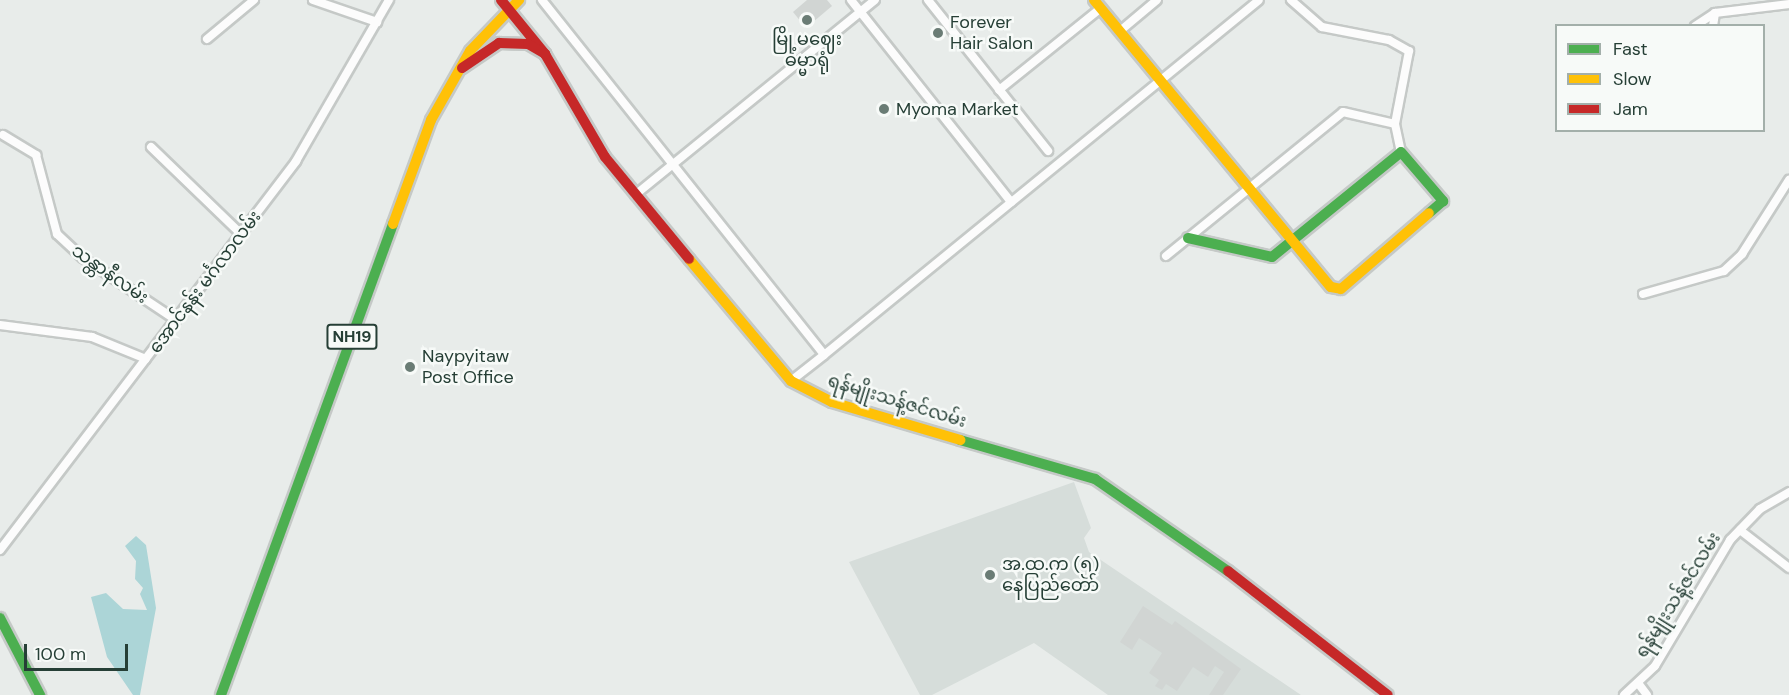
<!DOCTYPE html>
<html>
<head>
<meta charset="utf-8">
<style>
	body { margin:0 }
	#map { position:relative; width:1789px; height:695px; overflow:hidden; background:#e8ecea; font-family:"DM Sans","Noto Sans Myanmar",sans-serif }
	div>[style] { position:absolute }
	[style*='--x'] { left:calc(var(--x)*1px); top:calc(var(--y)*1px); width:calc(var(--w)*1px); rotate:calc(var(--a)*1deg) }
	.built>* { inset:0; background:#d6ddda }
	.water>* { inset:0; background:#acd5d7 }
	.building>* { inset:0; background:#d1d5d3 }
	.roads { filter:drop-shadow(2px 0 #c5c9c7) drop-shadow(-2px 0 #c5c9c7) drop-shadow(0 2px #c5c9c7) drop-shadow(0 -2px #c5c9c7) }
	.street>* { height:8px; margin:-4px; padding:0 4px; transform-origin:4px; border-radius:4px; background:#fcfcfc }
	.fast>* { height:10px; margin:-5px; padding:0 5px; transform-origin:5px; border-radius:5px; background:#4caf50 }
	.slow>* { height:10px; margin:-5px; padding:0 5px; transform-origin:5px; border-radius:5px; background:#ffc107 }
	.jam>* { height:10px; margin:-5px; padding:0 5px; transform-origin:5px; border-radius:5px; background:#c62828 }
	.dots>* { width:16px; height:16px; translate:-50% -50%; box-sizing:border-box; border:3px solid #f7faf8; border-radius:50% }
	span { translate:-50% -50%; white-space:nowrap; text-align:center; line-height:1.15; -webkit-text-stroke:5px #f7faf8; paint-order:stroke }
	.shield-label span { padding:2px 4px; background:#f7faf8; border:2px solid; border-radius:4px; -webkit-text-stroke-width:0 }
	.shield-label { font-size:16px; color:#263f36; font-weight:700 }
	.poi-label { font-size:18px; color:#263f36 }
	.left { translate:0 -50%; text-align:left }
	.street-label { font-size:18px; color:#263f36 }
	.legend { position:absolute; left:1555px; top:24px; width:210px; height:108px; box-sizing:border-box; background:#f7faf8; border:2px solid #a3afaa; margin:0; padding:8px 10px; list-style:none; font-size:18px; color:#263f36 }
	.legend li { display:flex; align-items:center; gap:12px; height:30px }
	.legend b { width:30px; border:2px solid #a3afaa }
	.scale { position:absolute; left:24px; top:644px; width:104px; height:27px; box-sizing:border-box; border:3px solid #263f36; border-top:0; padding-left:8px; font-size:18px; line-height:21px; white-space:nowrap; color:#263f36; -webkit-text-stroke:4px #f7faf8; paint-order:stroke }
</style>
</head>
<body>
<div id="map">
	<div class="built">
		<i style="clip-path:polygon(1074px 482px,1091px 528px,1084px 538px,1089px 552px,1301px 695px,1108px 695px,1034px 643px,932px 695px,920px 695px,849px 562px)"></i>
	</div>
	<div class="water">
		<i style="clip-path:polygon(136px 536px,146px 545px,156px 608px,140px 695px,133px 695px,107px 657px,91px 597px,106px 593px,123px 609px,147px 610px,140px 594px,143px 588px,135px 579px,136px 561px,125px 546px)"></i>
	</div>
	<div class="building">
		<i style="clip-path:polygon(807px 0,827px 0,832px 6px,806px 28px,793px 12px)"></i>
		<i style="clip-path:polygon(1143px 606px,1172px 625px,1175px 621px,1241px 669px,1223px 695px,1209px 695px,1224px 672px,1215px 666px,1208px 677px,1193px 667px,1177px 691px,1166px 684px,1162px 690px,1155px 686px,1159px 680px,1149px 673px,1162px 653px,1139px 638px,1132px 650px,1120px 642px)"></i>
	</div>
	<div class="roads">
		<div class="street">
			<i style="--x:313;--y:0;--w:68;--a:19"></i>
			<i style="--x:542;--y:0;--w:453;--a:51.5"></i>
			<i style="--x:824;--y:355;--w:42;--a:141.8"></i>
			<i style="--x:851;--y:0;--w:258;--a:51.6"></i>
			<i style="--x:928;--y:0;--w:193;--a:51.5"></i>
			<i style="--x:1291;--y:0;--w:41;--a:41.1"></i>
			<i style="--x:1322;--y:27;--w:68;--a:11"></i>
			<i style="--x:1389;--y:40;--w:23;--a:29"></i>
			<i style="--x:1409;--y:51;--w:74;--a:100.9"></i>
			<i style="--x:1395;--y:124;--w:29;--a:78"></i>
			<i style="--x:1695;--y:26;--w:24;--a:-33"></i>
			<i style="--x:1715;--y:13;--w:75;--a:-6.9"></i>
			<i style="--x:1713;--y:26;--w:13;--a:-81"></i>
			<i style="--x:1120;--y:31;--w:48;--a:-40"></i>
			<i style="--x:207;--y:39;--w:61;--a:-39.7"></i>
			<i style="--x:999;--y:90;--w:131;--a:-38.8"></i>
			<i style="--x:3;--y:135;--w:39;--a:31"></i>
			<i style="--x:36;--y:155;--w:82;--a:75.1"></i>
			<i style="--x:57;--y:234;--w:35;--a:43"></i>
			<i style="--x:83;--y:258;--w:112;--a:33.7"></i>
			<i style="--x:151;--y:147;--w:125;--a:44"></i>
			<i style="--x:635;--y:195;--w:309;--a:-39.1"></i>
			<i style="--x:1166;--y:256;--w:228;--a:-39.1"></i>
			<i style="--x:1343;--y:112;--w:53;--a:13"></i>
			<i style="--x:1643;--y:294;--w:84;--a:-15.9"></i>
			<i style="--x:1724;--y:271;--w:25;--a:-43"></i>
			<i style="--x:1742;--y:254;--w:88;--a:-57.6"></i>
			<i style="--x:0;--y:325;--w:93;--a:7.4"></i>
			<i style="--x:92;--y:337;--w:58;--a:22.2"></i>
			<i style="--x:824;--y:355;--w:561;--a:-39.22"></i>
			<i style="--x:1740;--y:530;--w:62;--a:37.8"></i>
			<i style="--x:0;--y:550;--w:489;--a:-52.7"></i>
			<i style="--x:296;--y:161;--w:186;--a:-60"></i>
			<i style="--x:1638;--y:683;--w:15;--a:53"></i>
			<i style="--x:1624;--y:695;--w:42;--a:-43.1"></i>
			<i style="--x:1655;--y:666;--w:147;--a:-59.2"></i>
			<i style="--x:1730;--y:540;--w:43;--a:-45.9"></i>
			<i style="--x:1760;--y:509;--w:34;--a:-30"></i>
		</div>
		<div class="fast">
			<i style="--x:1188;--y:238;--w:86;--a:12.7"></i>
			<i style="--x:1272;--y:257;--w:166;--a:-39.1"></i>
			<i style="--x:1401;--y:152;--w:65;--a:49.4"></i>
			<i style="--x:1443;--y:201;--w:18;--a:139"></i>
			<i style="--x:960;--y:440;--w:141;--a:16.1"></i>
			<i style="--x:1095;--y:479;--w:162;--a:34.7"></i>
			<i style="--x:0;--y:618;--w:87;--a:62.5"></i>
			<i style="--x:221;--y:695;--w:501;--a:-69.94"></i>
		</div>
		<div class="slow">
			<i style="--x:1094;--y:0;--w:372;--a:50.5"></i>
			<i style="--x:1331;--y:287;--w:10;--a:11"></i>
			<i style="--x:1341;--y:289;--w:116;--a:-40.8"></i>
			<i style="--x:393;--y:224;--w:111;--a:-69.9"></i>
			<i style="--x:431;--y:120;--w:79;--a:-60.5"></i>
			<i style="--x:470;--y:51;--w:71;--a:-46.1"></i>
			<i style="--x:689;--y:259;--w:159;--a:50.1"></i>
			<i style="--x:791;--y:381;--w:46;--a:27.1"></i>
			<i style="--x:832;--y:402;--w:134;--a:16.5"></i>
		</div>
		<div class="jam">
			<i style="--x:501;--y:0;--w:70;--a:50.8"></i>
			<i style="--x:545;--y:54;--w:119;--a:59.8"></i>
			<i style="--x:605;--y:157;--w:132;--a:50.5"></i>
			<i style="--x:462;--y:68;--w:45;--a:-34"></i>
			<i style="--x:499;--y:43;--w:29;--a:2"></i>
			<i style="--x:528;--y:44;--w:20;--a:30"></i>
			<i style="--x:1228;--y:571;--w:202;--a:37.8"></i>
		</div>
	</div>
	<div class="dots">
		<i style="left:807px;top:20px;background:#6a7c75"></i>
		<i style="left:938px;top:33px;background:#6a7c75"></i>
		<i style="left:884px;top:109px;background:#6a7c75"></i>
		<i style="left:410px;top:367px;background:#6a7c75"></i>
		<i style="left:990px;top:575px;background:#6a7c75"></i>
	</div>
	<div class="shield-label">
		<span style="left:352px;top:337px">NH19</span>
	</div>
	<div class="poi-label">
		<span class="left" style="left:950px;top:33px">Forever<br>Hair Salon</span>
		<span style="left:807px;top:50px">မြို့မဈေး<br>ဓမ္မာရုံ</span>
		<span class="left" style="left:896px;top:109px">Myoma Market</span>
		<span class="left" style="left:422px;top:367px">Naypyitaw<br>Post Office</span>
		<span class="left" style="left:1002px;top:575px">အ.ထ.က (၅)<br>နေပြည်တော်</span>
	</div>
	<div class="street-label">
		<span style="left:110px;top:274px;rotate:35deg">သန္တာနီလမ်း</span>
		<span style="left:205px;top:282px;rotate:-53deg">အောင်နန်း မင်္ဂလာလမ်း</span>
		<span style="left:897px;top:401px;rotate:17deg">ရန်မျိုးသန့်ဇင်လမ်း</span>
		<span style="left:1678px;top:595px;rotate:-58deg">ရန်မျိုးသန့်ဇင်လမ်း</span>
	</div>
	<ul class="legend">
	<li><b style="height:8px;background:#4caf50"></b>Fast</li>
	<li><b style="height:8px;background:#ffc107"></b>Slow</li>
	<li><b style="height:8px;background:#c62828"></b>Jam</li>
	</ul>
	<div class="scale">100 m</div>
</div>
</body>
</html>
